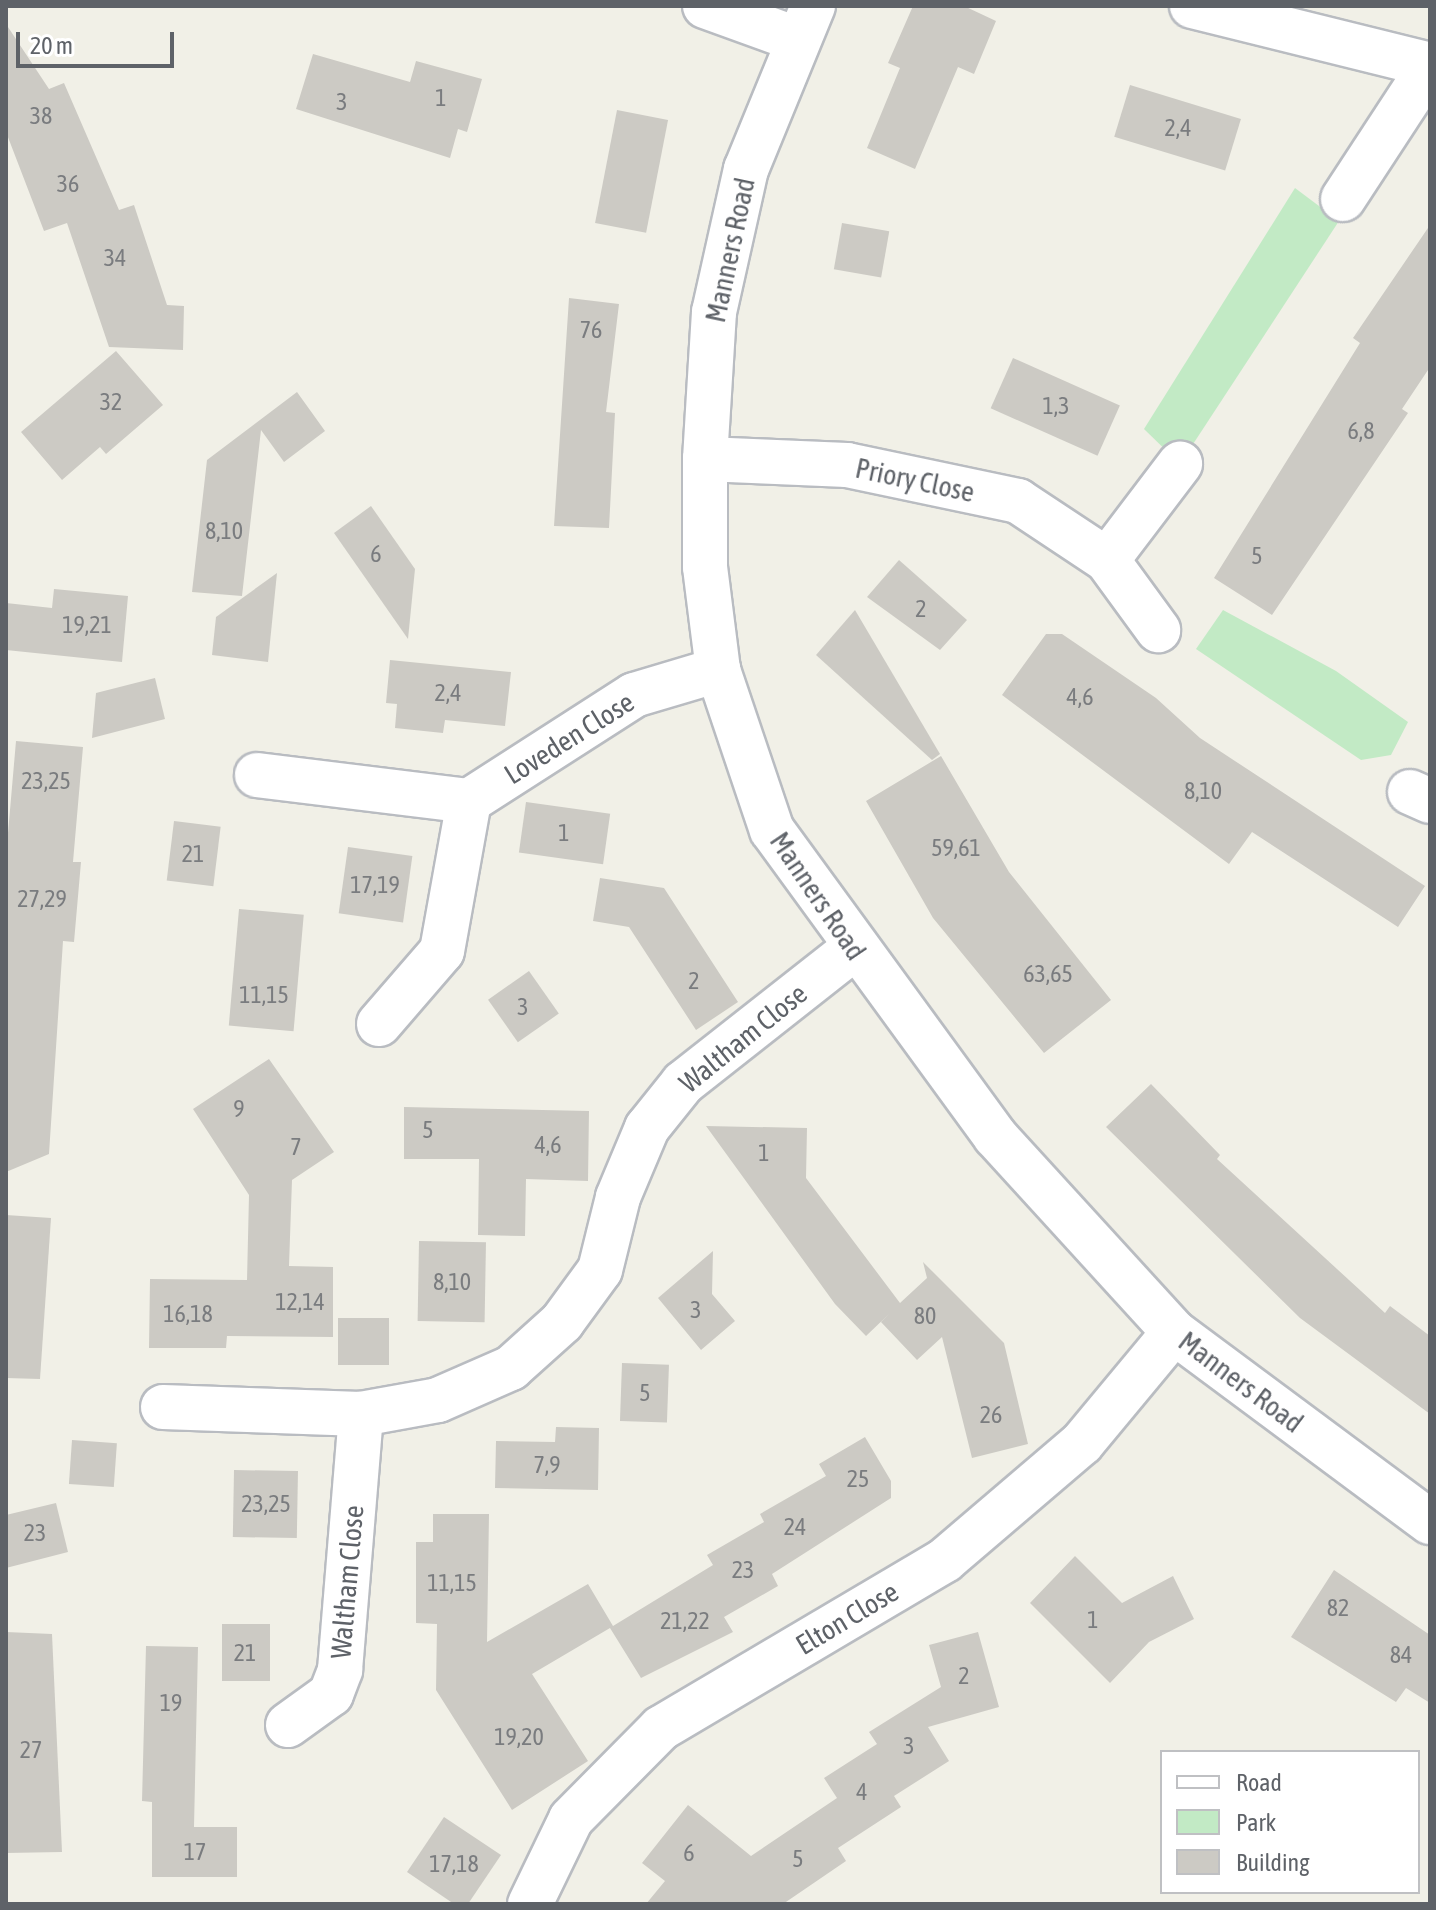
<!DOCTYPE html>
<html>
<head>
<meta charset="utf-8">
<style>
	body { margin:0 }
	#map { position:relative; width:1436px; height:1910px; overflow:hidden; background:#f1f0e7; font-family:"Asap Condensed",sans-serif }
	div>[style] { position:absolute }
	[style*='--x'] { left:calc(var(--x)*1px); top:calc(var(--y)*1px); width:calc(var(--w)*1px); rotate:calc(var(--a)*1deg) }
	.green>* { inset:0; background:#c2eac5 }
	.building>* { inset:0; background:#cccac4; transform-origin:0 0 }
	.roads { filter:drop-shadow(2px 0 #b9bcc1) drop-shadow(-2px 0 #b9bcc1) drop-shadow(0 2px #b9bcc1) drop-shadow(0 -2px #b9bcc1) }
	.minor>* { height:44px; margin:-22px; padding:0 22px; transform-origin:22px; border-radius:22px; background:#fff }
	span { translate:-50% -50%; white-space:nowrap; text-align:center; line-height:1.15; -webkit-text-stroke:6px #fff; paint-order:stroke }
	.number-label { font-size:24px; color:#7a7c7f }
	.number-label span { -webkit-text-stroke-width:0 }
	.street-label { font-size:28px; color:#5e6268 }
	.frame { position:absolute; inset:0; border:8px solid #5e6268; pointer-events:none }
	.legend { position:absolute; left:1160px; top:1750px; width:260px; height:144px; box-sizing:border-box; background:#fff; border:2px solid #bfc0c3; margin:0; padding:10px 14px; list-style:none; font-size:24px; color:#5e6268 }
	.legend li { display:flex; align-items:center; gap:16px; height:40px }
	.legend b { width:40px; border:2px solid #bfc0c3 }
	.scale { position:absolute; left:16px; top:32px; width:158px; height:36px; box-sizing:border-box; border:4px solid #5e6268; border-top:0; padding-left:10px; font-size:24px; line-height:28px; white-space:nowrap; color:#5e6268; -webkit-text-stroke:6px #fff; paint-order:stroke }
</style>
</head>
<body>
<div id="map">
	<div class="green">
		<i style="clip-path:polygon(1295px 188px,1339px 221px,1180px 464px,1144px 429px)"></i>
		<i style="clip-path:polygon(1223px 610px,1336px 671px,1408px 722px,1391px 755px,1361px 760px,1196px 649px)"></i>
	</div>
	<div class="building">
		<i style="clip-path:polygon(913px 6px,964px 6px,996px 21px,974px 74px,958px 67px,915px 169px,867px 148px,900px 68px,888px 63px)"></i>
		<i style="clip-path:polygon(6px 24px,49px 89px,64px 83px,119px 210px,134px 205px,167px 305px,184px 306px,183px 350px,109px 347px,67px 223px,44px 231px,6px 132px)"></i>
		<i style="clip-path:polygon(313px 54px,410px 82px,416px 61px,482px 79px,467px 132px,458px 129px,450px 158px,296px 109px)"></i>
		<i style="left:1130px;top:85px;width:116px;height:54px;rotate:17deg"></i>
		<i style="left:617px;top:110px;width:52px;height:115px;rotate:11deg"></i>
		<i style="left:842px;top:223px;width:48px;height:47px;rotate:10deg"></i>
		<i style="clip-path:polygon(1430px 225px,1430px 367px,1402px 409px,1408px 413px,1272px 615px,1214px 578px,1360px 343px,1353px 338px)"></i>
		<i style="clip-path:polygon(569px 298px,619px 304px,606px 412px,615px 413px,609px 528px,554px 526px)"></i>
		<i style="clip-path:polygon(116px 351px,163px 405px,106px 454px,100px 447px,62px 480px,21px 432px)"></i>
		<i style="left:1013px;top:358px;width:117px;height:55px;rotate:24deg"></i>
		<i style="clip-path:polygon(297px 392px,325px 431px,284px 462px,261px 430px,242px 596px,192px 592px,207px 460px)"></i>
		<i style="clip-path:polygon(371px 506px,415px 569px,408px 639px,334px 533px)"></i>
		<i style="clip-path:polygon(899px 560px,967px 620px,940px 650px,867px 597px)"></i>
		<i style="clip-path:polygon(277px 573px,268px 662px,212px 655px,216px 617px)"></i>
		<i style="clip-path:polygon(54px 589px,128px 596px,122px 662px,6px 650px,6px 603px,52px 608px)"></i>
		<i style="clip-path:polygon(855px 610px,940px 754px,932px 760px,816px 655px)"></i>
		<i style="clip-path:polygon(1046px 634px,1062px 634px,1156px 698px,1200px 738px,1425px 886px,1398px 927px,1252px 832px,1229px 864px,1002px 695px)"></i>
		<i style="clip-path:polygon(390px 660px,511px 672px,505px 726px,445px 720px,443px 733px,395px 728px,397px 704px,386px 703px)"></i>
		<i style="clip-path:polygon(155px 678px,165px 719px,92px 738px,96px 693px)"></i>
		<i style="clip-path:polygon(16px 741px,83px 747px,73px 862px,81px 862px,74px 942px,63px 941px,49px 1154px,6px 1172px,6px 856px)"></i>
		<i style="clip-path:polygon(941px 756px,1009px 872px,1111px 1000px,1044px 1053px,933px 918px,866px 801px)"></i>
		<i style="left:526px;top:802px;width:85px;height:51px;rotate:8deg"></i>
		<i style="left:174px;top:821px;width:47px;height:60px;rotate:7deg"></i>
		<i style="left:348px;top:847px;width:65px;height:67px;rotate:8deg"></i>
		<i style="clip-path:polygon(600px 878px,664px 888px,738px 1002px,696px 1030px,629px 927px,593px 921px)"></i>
		<i style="left:239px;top:909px;width:65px;height:117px;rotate:5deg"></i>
		<i style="left:529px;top:971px;width:52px;height:50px;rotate:55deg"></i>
		<i style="clip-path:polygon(269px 1059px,334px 1152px,292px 1180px,289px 1266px,333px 1267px,333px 1337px,227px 1336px,226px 1348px,149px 1348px,150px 1279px,247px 1280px,249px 1195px,193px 1109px)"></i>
		<i style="clip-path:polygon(1151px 1084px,1220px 1155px,1217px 1159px,1385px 1313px,1390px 1306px,1430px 1336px,1430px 1414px,1300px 1318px,1106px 1127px)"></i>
		<i style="clip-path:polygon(404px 1107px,589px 1111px,588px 1181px,526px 1179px,525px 1236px,478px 1235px,479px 1159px,404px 1159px)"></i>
		<i style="clip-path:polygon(706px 1126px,807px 1128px,806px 1178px,900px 1303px,927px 1278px,923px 1262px,1004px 1343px,1028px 1444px,972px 1458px,942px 1337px,917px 1360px,881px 1322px,889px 1314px,866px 1336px,835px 1304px)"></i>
		<i style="clip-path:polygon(6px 1215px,51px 1218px,40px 1379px,6px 1378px)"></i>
		<i style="left:419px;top:1241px;width:67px;height:80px;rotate:1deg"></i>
		<i style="clip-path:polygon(713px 1251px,712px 1294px,735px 1321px,701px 1350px,658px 1298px)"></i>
		<i style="left:338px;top:1318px;width:51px;height:47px"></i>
		<i style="left:622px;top:1363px;width:47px;height:58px;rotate:2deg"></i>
		<i style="clip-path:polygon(556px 1427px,599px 1428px,598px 1490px,495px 1488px,496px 1441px,555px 1442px)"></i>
		<i style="clip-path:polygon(865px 1437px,891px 1481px,891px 1498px,772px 1574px,778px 1586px,724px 1617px,733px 1632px,641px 1678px,610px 1628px,532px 1674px,588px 1761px,512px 1810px,436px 1690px,437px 1624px,416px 1623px,416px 1542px,433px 1542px,433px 1514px,489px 1514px,487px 1642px,588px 1584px,613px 1626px,713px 1565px,707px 1555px,764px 1522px,760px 1514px,826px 1476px,819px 1464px)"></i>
		<i style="left:72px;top:1440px;width:45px;height:44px;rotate:4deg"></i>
		<i style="left:234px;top:1470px;width:64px;height:67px;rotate:1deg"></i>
		<i style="clip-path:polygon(56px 1503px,68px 1552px,6px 1568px,6px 1515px)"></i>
		<i style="clip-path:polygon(1075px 1556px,1122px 1603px,1173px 1576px,1194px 1619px,1149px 1642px,1110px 1683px,1030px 1603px)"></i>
		<i style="clip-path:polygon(1334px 1570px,1430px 1635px,1430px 1703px,1406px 1688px,1396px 1702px,1291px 1637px)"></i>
		<i style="left:222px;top:1624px;width:48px;height:57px"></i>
		<i style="clip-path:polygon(6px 1632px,52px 1634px,62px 1852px,6px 1853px)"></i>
		<i style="clip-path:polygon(978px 1632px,999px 1707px,928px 1727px,949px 1761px,894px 1796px,901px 1807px,838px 1848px,846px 1861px,783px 1904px,646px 1904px,665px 1881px,642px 1863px,688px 1805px,751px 1856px,837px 1798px,824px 1778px,877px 1744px,869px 1732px,941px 1687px,929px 1645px)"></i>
		<i style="clip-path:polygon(146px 1646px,198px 1647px,194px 1827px,237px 1827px,237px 1877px,152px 1877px,152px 1802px,142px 1801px)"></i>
		<i style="clip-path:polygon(444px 1817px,501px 1855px,468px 1904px,454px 1904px,407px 1872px)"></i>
	</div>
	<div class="roads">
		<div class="minor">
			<i style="--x:705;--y:6;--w:97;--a:19.9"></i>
			<i style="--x:813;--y:6;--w:176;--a:112.3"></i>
			<i style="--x:746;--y:169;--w:147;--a:102.6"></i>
			<i style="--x:714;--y:312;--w:147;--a:93.5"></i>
			<i style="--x:705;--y:459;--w:108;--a:90"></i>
			<i style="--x:705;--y:567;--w:104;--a:82.8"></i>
			<i style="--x:718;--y:670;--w:169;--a:71.4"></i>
			<i style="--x:772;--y:830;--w:379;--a:53.9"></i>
			<i style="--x:995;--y:1136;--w:265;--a:47.6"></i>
			<i style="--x:1174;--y:1332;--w:319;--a:36.6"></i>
			<i style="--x:1192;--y:6;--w:245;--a:13.9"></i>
			<i style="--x:1343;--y:199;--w:155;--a:-56.8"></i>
			<i style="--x:705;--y:459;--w:142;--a:2.4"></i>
			<i style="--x:847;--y:465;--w:175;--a:11.9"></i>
			<i style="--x:1018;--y:501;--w:107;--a:33.5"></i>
			<i style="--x:1107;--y:560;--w:87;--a:53.9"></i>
			<i style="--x:1107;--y:560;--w:121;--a:-52.8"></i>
			<i style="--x:257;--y:775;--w:214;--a:7"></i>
			<i style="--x:469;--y:801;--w:196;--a:-32.7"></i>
			<i style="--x:634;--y:695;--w:88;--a:-16.6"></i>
			<i style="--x:1410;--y:792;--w:22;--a:24"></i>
			<i style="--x:379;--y:1024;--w:96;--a:-49.2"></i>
			<i style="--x:442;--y:951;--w:152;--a:-79.8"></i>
			<i style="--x:163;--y:1407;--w:198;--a:2"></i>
			<i style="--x:361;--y:1414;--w:78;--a:-10.3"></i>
			<i style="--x:438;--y:1400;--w:80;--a:-23.7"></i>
			<i style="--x:511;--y:1368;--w:69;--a:-42"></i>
			<i style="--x:562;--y:1322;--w:64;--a:-53.8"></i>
			<i style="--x:600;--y:1270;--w:75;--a:-76.1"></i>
			<i style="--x:618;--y:1197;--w:75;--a:-67.2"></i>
			<i style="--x:647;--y:1128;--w:58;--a:-51.3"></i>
			<i style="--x:683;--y:1083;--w:216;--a:-38.2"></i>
			<i style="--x:288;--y:1725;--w:53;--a:-35.8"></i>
			<i style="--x:331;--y:1694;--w:26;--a:-69"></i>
			<i style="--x:340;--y:1670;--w:257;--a:-85.3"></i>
			<i style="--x:530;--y:1904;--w:94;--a:-64.2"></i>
			<i style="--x:571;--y:1819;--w:128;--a:-45.3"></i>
			<i style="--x:661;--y:1728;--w:330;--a:-30.6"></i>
			<i style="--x:945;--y:1560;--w:180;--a:-40.5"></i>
			<i style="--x:1082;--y:1443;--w:144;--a:-50.3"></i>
		</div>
	</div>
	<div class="number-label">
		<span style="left:441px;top:98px">1</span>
		<span style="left:342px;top:102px">3</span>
		<span style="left:41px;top:116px">38</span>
		<span style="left:1178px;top:128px">2,4</span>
		<span style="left:68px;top:184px">36</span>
		<span style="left:115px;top:258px">34</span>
		<span style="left:591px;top:330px">76</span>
		<span style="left:111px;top:402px">32</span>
		<span style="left:1056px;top:406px">1,3</span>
		<span style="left:1361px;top:431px">6,8</span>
		<span style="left:224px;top:531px">8,10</span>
		<span style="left:376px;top:554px">6</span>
		<span style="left:1257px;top:556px">5</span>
		<span style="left:921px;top:609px">2</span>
		<span style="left:87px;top:625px">19,21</span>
		<span style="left:448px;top:693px">2,4</span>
		<span style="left:1080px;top:697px">4,6</span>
		<span style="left:46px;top:781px">23,25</span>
		<span style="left:1203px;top:791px">8,10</span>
		<span style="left:564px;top:833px">1</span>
		<span style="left:956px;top:848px">59,61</span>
		<span style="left:193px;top:854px">21</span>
		<span style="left:375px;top:885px">17,19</span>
		<span style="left:42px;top:899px">27,29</span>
		<span style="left:1048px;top:974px">63,65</span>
		<span style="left:694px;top:981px">2</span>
		<span style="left:264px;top:995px">11,15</span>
		<span style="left:523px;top:1007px">3</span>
		<span style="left:239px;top:1109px">9</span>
		<span style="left:428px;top:1130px">5</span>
		<span style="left:548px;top:1145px">4,6</span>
		<span style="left:296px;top:1147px">7</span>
		<span style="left:764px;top:1153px">1</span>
		<span style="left:452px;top:1282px">8,10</span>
		<span style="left:300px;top:1302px">12,14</span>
		<span style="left:696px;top:1310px">3</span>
		<span style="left:188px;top:1314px">16,18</span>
		<span style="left:925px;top:1316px">80</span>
		<span style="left:645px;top:1393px">5</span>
		<span style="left:991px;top:1415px">26</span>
		<span style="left:547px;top:1465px">7,9</span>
		<span style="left:858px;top:1479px">25</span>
		<span style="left:266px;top:1504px">23,25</span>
		<span style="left:795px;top:1527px">24</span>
		<span style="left:35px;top:1533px">23</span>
		<span style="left:743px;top:1570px">23</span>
		<span style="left:452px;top:1583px">11,15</span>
		<span style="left:1338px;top:1608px">82</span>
		<span style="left:1093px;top:1620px">1</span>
		<span style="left:685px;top:1621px">21,22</span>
		<span style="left:245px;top:1653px">21</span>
		<span style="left:1401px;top:1655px">84</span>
		<span style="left:964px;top:1676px">2</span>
		<span style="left:171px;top:1703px">19</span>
		<span style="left:519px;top:1737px">19,20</span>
		<span style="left:909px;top:1746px">3</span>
		<span style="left:31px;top:1750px">27</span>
		<span style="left:862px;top:1792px">4</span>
		<span style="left:195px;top:1852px">17</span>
		<span style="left:689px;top:1853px">6</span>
		<span style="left:798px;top:1859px">5</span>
		<span style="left:454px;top:1864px">17,18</span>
	</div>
	<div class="street-label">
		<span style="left:730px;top:250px;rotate:-78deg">Manners Road</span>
		<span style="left:915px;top:480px;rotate:12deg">Priory Close</span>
		<span style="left:569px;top:738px;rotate:-32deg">Loveden Close</span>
		<span style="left:818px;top:896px;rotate:56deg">Manners Road</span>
		<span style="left:743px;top:1038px;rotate:-39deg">Waltham Close</span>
		<span style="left:1241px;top:1382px;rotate:37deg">Manners Road</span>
		<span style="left:347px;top:1582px;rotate:-85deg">Waltham Close</span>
		<span style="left:847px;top:1618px;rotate:-31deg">Elton Close</span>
	</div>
	<div class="frame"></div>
	<ul class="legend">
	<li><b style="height:10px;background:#fff"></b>Road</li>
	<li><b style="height:22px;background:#c2eac5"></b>Park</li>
	<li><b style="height:22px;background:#cccac4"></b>Building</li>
	</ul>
	<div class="scale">20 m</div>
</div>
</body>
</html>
